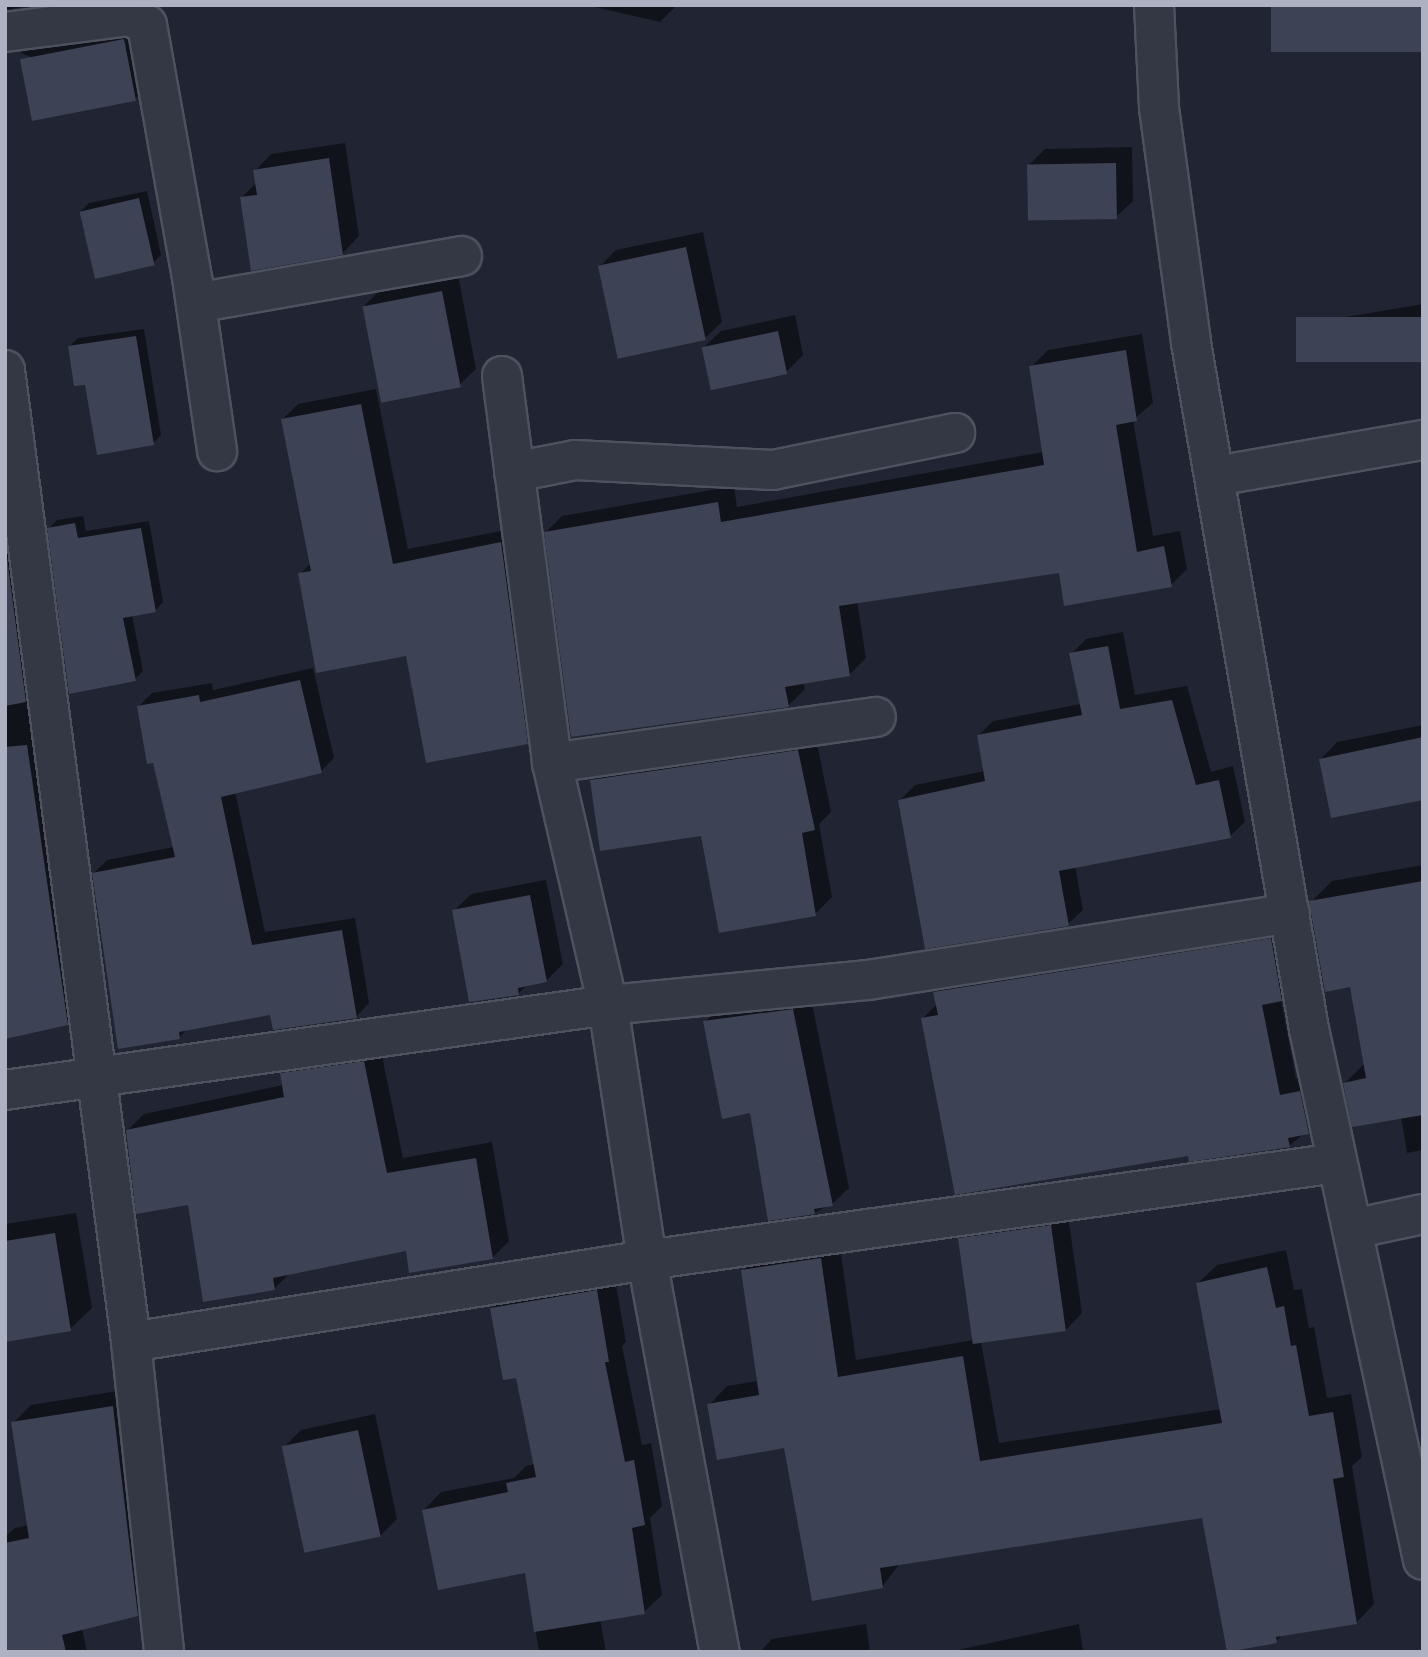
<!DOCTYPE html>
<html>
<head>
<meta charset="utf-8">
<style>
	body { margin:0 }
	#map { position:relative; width:1428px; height:1657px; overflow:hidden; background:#212533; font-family:"Sofia Sans Condensed",sans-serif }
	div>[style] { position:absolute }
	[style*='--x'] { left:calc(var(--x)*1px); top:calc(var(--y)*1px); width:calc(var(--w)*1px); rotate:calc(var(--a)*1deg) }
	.shadow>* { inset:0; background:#0007 }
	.building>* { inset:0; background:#3d4254; transform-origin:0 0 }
	.roads { filter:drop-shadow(2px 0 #4e525f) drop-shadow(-2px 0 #4e525f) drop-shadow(0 2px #4e525f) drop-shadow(0 -2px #4e525f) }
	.street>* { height:38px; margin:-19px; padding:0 19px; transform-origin:19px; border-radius:19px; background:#343744 }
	span { translate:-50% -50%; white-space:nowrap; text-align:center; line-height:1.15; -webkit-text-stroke:7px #191d29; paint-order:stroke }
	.frame { position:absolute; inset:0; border:7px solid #aeb1c1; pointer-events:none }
</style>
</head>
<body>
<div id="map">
	<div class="shadow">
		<i style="clip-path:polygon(5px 5px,37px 5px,5px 10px)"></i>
		<i style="clip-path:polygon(586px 5px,677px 5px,660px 22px)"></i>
		<i style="clip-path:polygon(140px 23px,151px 83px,135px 99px,21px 53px,37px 36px)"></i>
		<i style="clip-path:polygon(345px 143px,359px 236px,343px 253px,242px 197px,257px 182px,255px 171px,271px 154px)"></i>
		<i style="clip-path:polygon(1132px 147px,1133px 201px,1116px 217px,1029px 165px,1045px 149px)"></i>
		<i style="clip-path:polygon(147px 191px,161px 255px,153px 263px,81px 211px,89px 203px)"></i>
		<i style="clip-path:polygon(703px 232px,722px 322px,705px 338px,599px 267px,616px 250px)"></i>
		<i style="clip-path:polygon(458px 275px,476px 369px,459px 385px,364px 306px,380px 290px)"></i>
		<i style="clip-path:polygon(1423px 304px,1423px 360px,1300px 338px,1316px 322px)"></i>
		<i style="clip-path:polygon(795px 315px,803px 355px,786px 372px,704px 347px,721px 331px)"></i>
		<i style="clip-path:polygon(144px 329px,161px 435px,153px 443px,86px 383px,70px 346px,78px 338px)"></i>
		<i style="clip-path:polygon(1142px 334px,1153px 403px,1133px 420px,1153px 536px,1180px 531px,1187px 569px,1171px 585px,1061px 571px,857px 601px,866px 658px,849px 675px,803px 682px,805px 689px,788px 706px,546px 532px,562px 516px,734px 486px,737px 507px,1043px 452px,1031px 367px,1048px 350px)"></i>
		<i style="clip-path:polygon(376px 389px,408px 549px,516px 528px,542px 727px,527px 743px,300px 574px,311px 563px,283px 419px,298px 404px)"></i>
		<i style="clip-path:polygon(5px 462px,79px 1011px,67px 1024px,5px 1037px)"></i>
		<i style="clip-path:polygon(83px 516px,86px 531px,149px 521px,163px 602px,155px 611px,132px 615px,143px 671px,135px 679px,49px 528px,57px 520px)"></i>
		<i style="clip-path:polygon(1123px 632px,1135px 695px,1187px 686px,1211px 772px,1233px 766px,1245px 822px,1230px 836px,1075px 866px,1083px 910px,1068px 924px,900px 800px,915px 785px,985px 771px,979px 735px,993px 721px,1081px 704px,1071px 654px,1086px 639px)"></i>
		<i style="clip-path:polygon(313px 668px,334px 758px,321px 771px,235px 791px,265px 932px,355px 918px,369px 1003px,356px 1017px,271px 1013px,188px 1028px,179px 1038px,94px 873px,107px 860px,174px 847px,139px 706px,152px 693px,212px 683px,213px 690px)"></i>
		<i style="clip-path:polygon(1423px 725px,1423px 799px,1321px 759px,1337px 742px)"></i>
		<i style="clip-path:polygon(815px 734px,831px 812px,819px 824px,832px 897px,815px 914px,703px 834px,591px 780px,608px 764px)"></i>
		<i style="clip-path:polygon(1423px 865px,1423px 1150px,1407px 1153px,1401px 1117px,1345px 1083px,1365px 1063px,1352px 985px,1311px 902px,1332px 881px)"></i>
		<i style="clip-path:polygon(546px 880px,563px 964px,546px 981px,528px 984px,518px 994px,454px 911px,471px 894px)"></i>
		<i style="clip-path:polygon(1287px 922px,1298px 983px,1281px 1000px,1296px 1079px,1316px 1075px,1325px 1116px,1289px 1146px,1190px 1154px,923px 1018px,937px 1004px,935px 992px,952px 976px)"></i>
		<i style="clip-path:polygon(810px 993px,849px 1188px,832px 1204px,814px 1213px,751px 1111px,705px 1022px,722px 1005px)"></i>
		<i style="clip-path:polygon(380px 1046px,403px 1158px,492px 1142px,509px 1241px,493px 1257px,407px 1249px,290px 1273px,274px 1289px,189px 1203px,127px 1131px,144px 1114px,283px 1085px,282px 1074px,298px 1057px)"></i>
		<i style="clip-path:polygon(1067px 1209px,1082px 1313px,1066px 1330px,981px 1342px,999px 1443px,1221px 1409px,1198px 1283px,1217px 1265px,1286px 1250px,1294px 1290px,1302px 1289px,1309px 1328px,1314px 1327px,1327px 1398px,1351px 1394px,1362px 1457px,1352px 1466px,1374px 1604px,1356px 1623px,1284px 1634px,1276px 1641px,1203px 1516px,900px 1563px,883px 1586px,786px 1446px,709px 1405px,727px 1386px,758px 1381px,743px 1271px,761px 1252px,839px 1240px,856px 1360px,974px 1340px,960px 1239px,976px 1222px)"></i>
		<i style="clip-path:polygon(76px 1213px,92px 1308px,70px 1329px,5px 1340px,5px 1224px)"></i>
		<i style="clip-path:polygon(614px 1273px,626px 1342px,622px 1346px,642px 1445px,651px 1443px,662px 1506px,650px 1518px,662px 1595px,644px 1612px,600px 1619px,606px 1652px,539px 1652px,526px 1571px,424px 1510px,441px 1492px,514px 1478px,526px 1466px,535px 1464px,518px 1376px,492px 1308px,510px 1291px)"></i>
		<i style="clip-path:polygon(130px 1389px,155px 1596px,137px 1614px,82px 1628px,87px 1652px,5px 1652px,5px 1537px,15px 1528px,29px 1525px,13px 1423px,31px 1405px)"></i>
		<i style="clip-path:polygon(375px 1414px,397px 1519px,380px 1536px,284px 1447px,301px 1430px)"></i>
		<i style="clip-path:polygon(866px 1624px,870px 1652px,760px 1652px,772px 1639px)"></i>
		<i style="clip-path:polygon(1079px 1624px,1083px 1652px,948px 1652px)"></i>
	</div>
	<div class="building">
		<i style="left:1271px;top:5px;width:152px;height:47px"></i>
		<i style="left:124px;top:39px;width:63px;height:106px;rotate:79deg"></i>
		<i style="clip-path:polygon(329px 158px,343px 255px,251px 271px,240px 197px,257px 195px,253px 170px)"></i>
		<i style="left:1116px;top:163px;width:56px;height:89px;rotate:89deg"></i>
		<i style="left:139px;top:198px;width:69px;height:61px;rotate:77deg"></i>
		<i style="left:686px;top:247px;width:95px;height:90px;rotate:78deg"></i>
		<i style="left:442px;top:291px;width:98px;height:81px;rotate:79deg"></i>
		<i style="left:1423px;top:317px;width:45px;height:127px;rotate:90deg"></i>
		<i style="left:778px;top:331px;width:44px;height:78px;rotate:78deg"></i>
		<i style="clip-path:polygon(136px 336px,154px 445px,97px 455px,85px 385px,74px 386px,68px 346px)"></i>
		<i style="clip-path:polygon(1126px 350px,1137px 421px,1116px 425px,1137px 552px,1164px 546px,1172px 587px,1064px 606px,1059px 573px,839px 606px,850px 676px,785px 687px,789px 707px,571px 737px,544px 532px,718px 502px,721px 522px,1044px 465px,1029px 366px)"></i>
		<i style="clip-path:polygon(361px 404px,393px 564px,501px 542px,528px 744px,426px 763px,406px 656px,316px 673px,298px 573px,311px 571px,281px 419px)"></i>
		<i style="clip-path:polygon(75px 523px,78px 538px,141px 528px,156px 612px,123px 618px,136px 681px,69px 694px,47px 528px)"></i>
		<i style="clip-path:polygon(5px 542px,26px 702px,5px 706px)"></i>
		<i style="clip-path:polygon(1108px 646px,1120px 709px,1172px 700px,1196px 785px,1219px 780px,1231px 838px,1059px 871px,1069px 926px,925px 949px,898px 800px,985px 781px,977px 735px,1082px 715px,1069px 653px)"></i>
		<i style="clip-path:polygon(300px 680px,322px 773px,221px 797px,252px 945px,342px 930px,357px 1018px,273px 1030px,270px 1015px,179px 1032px,180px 1039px,118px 1049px,92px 873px,175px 857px,153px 763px,147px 764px,137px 706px,199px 695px,200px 702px)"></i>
		<i style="clip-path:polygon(1423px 737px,1423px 800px,1331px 818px,1319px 759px)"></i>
		<i style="clip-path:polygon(27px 745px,68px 1025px,5px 1039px,5px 747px)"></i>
		<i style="clip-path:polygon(798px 750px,815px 830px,802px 833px,816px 916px,719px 933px,701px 836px,600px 851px,590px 780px)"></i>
		<i style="clip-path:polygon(1423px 881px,1423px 1115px,1352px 1127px,1343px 1083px,1366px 1078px,1350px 987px,1325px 992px,1309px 901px)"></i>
		<i style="clip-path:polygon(530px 895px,547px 982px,518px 988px,519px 995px,469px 1002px,452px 910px)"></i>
		<i style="clip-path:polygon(1271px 938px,1282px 1001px,1262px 1005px,1280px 1095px,1300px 1091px,1309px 1134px,1288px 1138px,1290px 1147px,1189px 1162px,1188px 1156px,955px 1195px,921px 1018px,938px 1015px,933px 992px)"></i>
		<i style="clip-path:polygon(793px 1009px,833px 1206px,814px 1209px,815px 1214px,768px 1221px,750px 1113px,722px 1119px,703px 1021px)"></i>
		<i style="clip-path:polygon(364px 1061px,387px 1173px,476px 1158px,493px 1259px,409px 1273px,406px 1251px,273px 1278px,275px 1290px,203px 1302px,188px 1205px,136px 1214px,126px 1130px,284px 1097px,280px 1073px)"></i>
		<i style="left:1051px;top:1225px;width:107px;height:94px;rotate:82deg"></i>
		<i style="clip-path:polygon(55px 1233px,71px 1331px,5px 1342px,5px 1241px)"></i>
		<i style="clip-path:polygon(821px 1258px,838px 1377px,963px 1356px,980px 1461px,1222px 1423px,1196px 1283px,1267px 1267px,1276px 1308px,1284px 1306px,1291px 1346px,1296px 1345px,1309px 1416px,1333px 1412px,1344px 1477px,1333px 1479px,1357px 1624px,1276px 1637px,1277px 1643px,1227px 1652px,1202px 1518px,880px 1568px,883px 1588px,812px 1601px,784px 1448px,717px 1460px,707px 1404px,759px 1395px,741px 1270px)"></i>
		<i style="clip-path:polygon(597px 1290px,609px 1362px,605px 1362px,625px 1462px,634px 1460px,645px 1525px,632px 1528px,645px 1614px,534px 1632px,525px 1573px,438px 1590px,422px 1510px,508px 1492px,506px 1483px,536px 1477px,516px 1378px,503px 1380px,490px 1308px)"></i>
		<i style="clip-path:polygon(113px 1406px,138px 1616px,62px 1635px,66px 1652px,5px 1652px,5px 1543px,29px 1538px,11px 1422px)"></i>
		<i style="left:358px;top:1430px;width:109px;height:78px;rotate:78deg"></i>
	</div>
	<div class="roads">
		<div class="street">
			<i style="--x:1154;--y:5;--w:103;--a:87.2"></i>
			<i style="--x:1159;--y:108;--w:237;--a:82.2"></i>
			<i style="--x:1191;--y:343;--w:696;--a:80.24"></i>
			<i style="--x:1309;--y:1029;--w:543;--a:77.88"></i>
			<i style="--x:5;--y:32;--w:126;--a:-7.3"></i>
			<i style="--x:130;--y:16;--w:19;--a:28"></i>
			<i style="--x:147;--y:25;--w:263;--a:79.9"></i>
			<i style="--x:193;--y:284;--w:169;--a:81.8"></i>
			<i style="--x:196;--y:303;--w:270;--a:-10"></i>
			<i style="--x:5;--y:370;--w:980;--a:82.61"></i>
			<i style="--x:131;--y:1342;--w:312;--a:83.9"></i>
			<i style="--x:502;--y:376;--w:390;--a:82.6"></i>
			<i style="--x:552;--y:763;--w:248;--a:77"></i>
			<i style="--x:608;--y:1005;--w:258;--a:81.3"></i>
			<i style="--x:647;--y:1260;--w:399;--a:79.5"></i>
			<i style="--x:514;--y:472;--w:62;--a:-11.1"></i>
			<i style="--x:575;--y:460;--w:198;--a:2.9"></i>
			<i style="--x:773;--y:470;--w:186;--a:-11.5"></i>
			<i style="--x:1216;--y:476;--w:210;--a:-9.9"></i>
			<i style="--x:552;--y:763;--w:327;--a:-8.1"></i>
			<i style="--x:5;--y:1090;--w:609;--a:-8.02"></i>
			<i style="--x:608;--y:1005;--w:261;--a:-5.5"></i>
			<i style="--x:868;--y:980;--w:427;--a:-9"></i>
			<i style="--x:1353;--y:1229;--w:72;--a:-12.1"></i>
			<i style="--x:131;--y:1342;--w:522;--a:-9.03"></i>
			<i style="--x:647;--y:1260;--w:696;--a:-8.01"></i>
		</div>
	</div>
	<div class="frame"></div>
</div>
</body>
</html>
